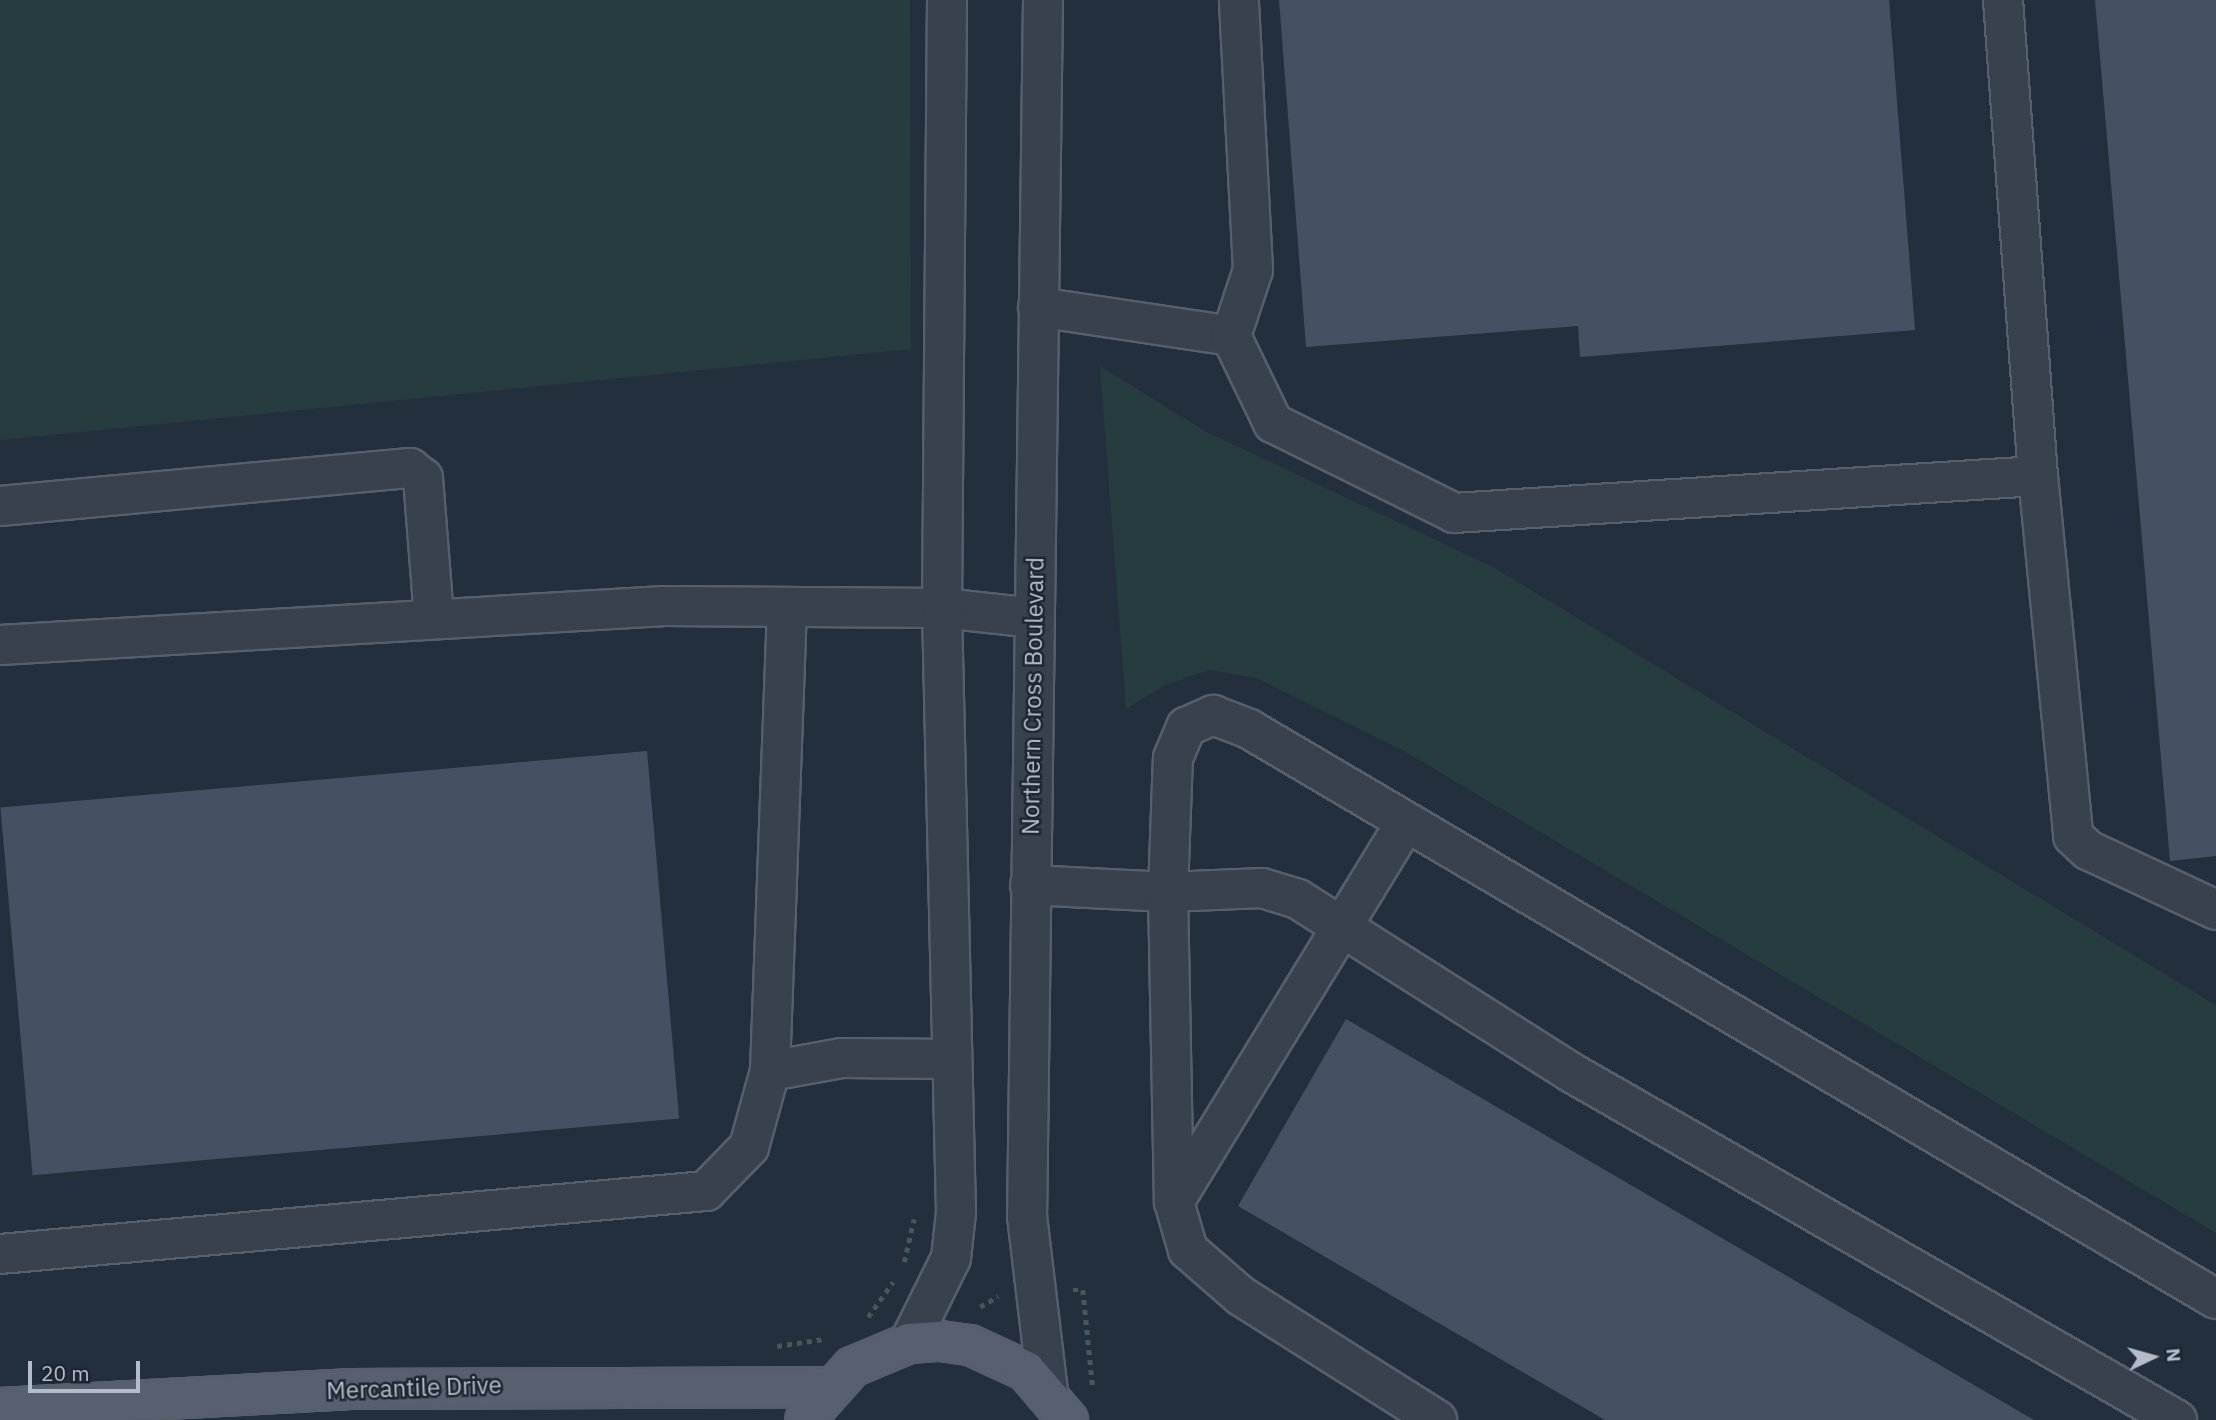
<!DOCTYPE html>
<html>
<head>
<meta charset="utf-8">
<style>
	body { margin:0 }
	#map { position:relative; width:2216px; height:1420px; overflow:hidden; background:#242f3e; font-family:"IBM Plex Sans",sans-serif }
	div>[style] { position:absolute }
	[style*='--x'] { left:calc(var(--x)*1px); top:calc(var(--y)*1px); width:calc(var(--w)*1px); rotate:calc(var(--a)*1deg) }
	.green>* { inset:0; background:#263c3f }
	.building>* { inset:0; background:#455162; transform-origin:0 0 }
	.path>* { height:4.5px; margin-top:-2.25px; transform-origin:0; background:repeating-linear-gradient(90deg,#44595c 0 5px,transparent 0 10px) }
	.roads { filter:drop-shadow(2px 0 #565f6c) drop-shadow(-2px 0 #565f6c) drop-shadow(0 2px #565f6c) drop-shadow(0 -2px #565f6c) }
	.minor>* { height:38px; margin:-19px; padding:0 19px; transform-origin:19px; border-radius:19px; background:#38414e }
	.major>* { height:38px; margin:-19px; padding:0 19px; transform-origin:19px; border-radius:19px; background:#56606e }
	span { translate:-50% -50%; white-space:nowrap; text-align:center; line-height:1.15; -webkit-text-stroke:5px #1d2633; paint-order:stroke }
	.street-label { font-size:24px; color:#b4bcc9 }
	.north { position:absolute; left:2118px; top:1322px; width:70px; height:70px; -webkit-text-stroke:5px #1d2633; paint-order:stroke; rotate:85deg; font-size:19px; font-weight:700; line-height:28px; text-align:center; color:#b4bcc9 }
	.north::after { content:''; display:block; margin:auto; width:24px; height:32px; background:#b4bcc9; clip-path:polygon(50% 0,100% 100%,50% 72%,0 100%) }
	.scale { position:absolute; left:28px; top:1361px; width:112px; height:32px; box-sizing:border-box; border:4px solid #b4bcc9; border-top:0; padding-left:9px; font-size:21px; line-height:24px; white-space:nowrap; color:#b4bcc9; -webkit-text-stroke:5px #1d2633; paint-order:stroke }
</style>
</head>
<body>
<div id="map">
	<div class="green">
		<i style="clip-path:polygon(0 0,910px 0,911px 349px,0 440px)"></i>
		<i style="clip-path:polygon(1100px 366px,1205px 431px,1493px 567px,2216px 1005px,2216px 1233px,1404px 751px,1257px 678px,1209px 670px,1165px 685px,1126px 709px)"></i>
	</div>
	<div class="building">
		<i style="clip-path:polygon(1279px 0,1889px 0,1915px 330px,1580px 357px,1578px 326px,1306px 347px)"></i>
		<i style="clip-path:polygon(2095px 0,2216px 0,2216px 856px,2170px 861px)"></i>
		<i style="left:647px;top:751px;width:369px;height:649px;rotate:85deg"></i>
		<i style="clip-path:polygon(1346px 1019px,2034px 1420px,1605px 1420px,1238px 1206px)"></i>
	</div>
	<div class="path">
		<i style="--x:904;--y:1262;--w:44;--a:-76.9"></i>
		<i style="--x:1073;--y:1290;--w:10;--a:0"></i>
		<i style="--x:1083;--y:1290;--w:100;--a:84.2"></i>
		<i style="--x:980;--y:1307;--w:21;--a:-31"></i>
		<i style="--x:868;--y:1317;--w:43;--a:-54.5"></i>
		<i style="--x:777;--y:1346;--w:48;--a:-8.5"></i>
	</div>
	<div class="roads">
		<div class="minor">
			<i style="--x:1043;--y:0;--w:1216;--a:90.75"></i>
			<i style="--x:1027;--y:1216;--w:176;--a:83.2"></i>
			<i style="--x:2003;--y:0;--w:477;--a:85.8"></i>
			<i style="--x:1038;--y:307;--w:195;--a:8.5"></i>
			<i style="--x:1231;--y:336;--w:97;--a:64.2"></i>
			<i style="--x:1273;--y:423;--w:202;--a:26.4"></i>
			<i style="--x:1454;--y:513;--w:585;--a:-3.63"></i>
			<i style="--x:2038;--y:476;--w:362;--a:84.4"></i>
			<i style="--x:2073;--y:836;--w:21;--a:43"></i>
			<i style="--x:2088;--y:850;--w:141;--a:25.1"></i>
			<i style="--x:1231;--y:336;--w:70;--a:-71.6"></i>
			<i style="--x:1253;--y:270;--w:270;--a:-93"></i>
			<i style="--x:0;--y:506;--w:412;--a:-5.3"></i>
			<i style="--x:410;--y:468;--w:16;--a:38"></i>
			<i style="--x:423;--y:478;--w:141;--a:85.5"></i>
			<i style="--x:0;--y:645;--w:666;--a:-3.36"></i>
			<i style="--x:665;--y:606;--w:277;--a:0.4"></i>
			<i style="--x:942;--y:608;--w:93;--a:6.2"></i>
			<i style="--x:1030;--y:885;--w:138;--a:2.9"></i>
			<i style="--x:1168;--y:892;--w:310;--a:88.9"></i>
			<i style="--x:1174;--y:1202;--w:50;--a:73.7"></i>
			<i style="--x:1188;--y:1250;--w:70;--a:41"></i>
			<i style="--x:1241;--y:1296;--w:232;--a:32.3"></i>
			<i style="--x:770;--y:1071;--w:73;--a:-10.2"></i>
			<i style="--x:842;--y:1058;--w:110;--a:0.5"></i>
			<i style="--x:1174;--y:1202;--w:443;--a:-58.6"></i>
			<i style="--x:0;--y:1254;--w:709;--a:-5.1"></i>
			<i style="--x:706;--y:1191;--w:62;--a:-45.7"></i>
			<i style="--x:749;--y:1147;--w:79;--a:-74.6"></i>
			<i style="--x:770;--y:1071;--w:464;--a:-87.9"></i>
			<i style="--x:909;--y:1343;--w:95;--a:-63.7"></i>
			<i style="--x:951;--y:1258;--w:45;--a:-83.7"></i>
			<i style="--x:956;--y:1213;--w:605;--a:-91.33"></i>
			<i style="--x:942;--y:608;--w:608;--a:-89.53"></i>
			<i style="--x:2177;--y:1420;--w:697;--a:-150.16"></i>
			<i style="--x:1572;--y:1073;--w:325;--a:-147.6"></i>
			<i style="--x:1298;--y:899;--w:38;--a:-163"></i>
			<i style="--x:1262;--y:888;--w:94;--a:177.6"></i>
			<i style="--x:1168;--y:892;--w:134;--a:-87.9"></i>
			<i style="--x:1173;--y:758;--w:34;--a:-67"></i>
			<i style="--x:1186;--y:727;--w:30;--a:-24"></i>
			<i style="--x:1213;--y:715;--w:39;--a:21"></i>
			<i style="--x:1249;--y:729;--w:1122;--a:30.52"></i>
		</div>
		<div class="major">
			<i style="--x:0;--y:1408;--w:348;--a:-3.1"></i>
			<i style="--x:347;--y:1389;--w:482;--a:-0.2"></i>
			<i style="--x:805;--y:1420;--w:71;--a:-48.4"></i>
			<i style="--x:852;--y:1367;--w:62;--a:-22.8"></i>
			<i style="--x:909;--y:1343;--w:31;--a:-4"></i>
			<i style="--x:940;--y:1341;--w:30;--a:8"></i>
			<i style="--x:970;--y:1345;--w:62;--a:24.9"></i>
			<i style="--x:1026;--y:1371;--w:65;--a:49.4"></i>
		</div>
	</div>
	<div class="street-label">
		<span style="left:1033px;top:696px;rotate:-89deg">Northern Cross Boulevard</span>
		<span style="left:414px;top:1388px;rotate:-2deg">Mercantile Drive</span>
	</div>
	<div class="north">N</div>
	<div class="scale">20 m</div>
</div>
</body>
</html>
